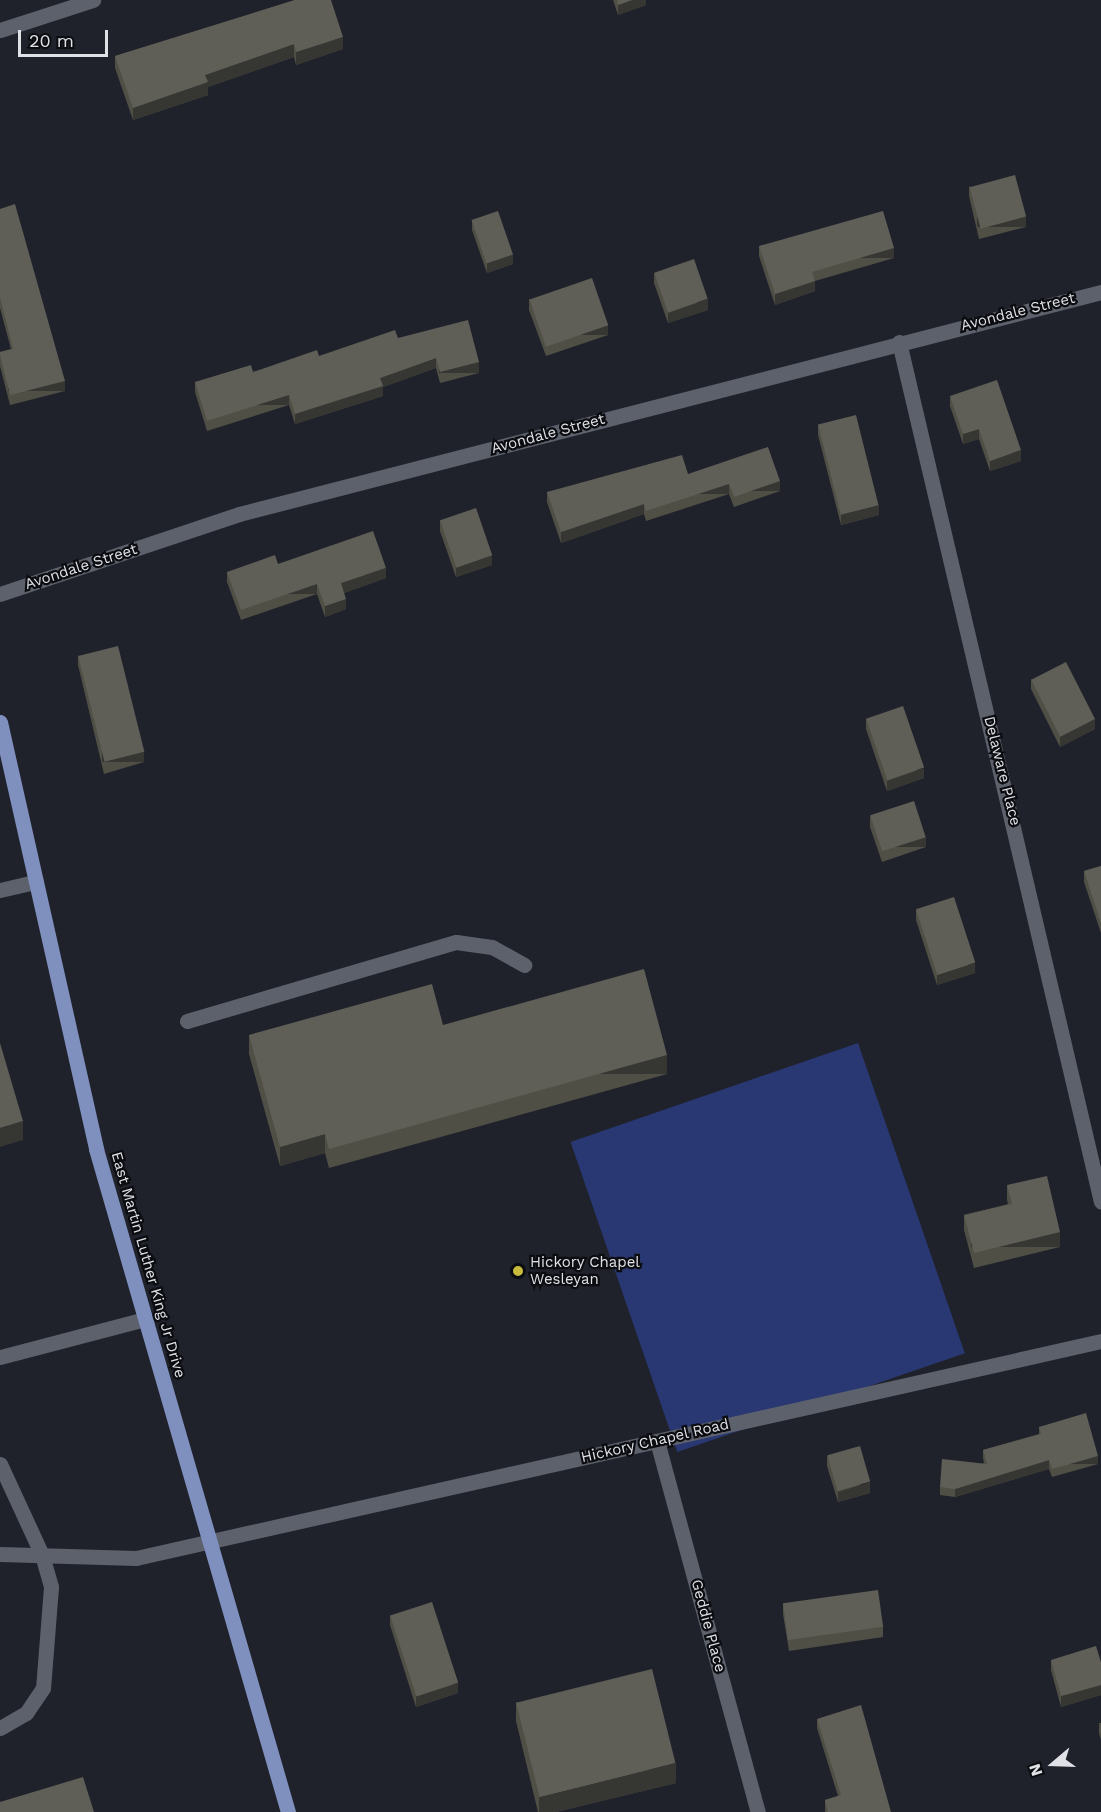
<!DOCTYPE html>
<html>
<head>
<meta charset="utf-8">
<style>
	body { margin:0 }
	#map { position:relative; width:1101px; height:1812px; overflow:hidden; background:#1f222b; font-family:"Work Sans",sans-serif }
	div>[style] { position:absolute }
	[style*='--x'] { left:calc(var(--x)*1px); top:calc(var(--y)*1px); width:calc(var(--w)*1px); rotate:calc(var(--a)*1deg) }
	.green>* { inset:0; background:#293872; transform-origin:0 0 }
	.minor>* { height:15px; margin:-7.5px; padding:0 7.5px; transform-origin:7.5px; border-radius:7.5px; background:#5d616c }
	.major>* { height:15px; margin:-7.5px; padding:0 7.5px; transform-origin:7.5px; border-radius:7.5px; background:#7f8fbe }
	.wall>* { inset:0; background:#504f45 }
	.shaded-wall>* { inset:0; background:#363633; transform-origin:0 0 }
	.building>* { inset:0; background:#5f5f57; transform-origin:0 0 }
	.dots>* { width:16px; height:16px; translate:-50% -50%; box-sizing:border-box; border:3px solid #0b0c10; border-radius:50% }
	span { translate:-50% -50%; white-space:nowrap; text-align:center; line-height:1.15; -webkit-text-stroke:4.5px #0b0c10; paint-order:stroke }
	.street-label { font-size:15px; color:#dfe1e7 }
	.poi-label { font-size:15px; color:#dfe1e7 }
	.left { translate:0 -50%; text-align:left }
	.north { position:absolute; left:1023px; top:1734px; width:60px; height:60px; -webkit-text-stroke:4px #0b0c10; paint-order:stroke; rotate:251deg; font-size:16px; font-weight:700; line-height:24px; text-align:center; color:#dfe1e7 }
	.north::after { content:''; display:block; margin:auto; width:21px; height:27px; background:#dfe1e7; clip-path:polygon(50% 0,100% 100%,50% 72%,0 100%) }
	.scale { position:absolute; left:18px; top:30px; width:90px; height:27px; box-sizing:border-box; border:3px solid #dfe1e7; border-top:0; padding-left:8px; font-size:18px; line-height:21px; white-space:nowrap; color:#dfe1e7; -webkit-text-stroke:4px #0b0c10; paint-order:stroke }
</style>
</head>
<body>
<div id="map">
	<div class="green">
		<i style="left:858px;top:1043px;width:328px;height:304px;rotate:71deg"></i>
	</div>
	<div class="minor">
		<i style="--x:0;--y:30;--w:98;--a:-17.9"></i>
		<i style="--x:899;--y:342;--w:883;--a:76.78"></i>
		<i style="--x:0;--y:594;--w:252;--a:-18.5"></i>
		<i style="--x:239;--y:514;--w:890;--a:-14.44"></i>
		<i style="--x:0;--y:890;--w:37;--a:-13"></i>
		<i style="--x:187;--y:1021;--w:280;--a:-16.4"></i>
		<i style="--x:456;--y:942;--w:36;--a:8"></i>
		<i style="--x:492;--y:947;--w:37;--a:29"></i>
		<i style="--x:0;--y:1357;--w:150;--a:-14.7"></i>
		<i style="--x:657;--y:1441;--w:385;--a:74.8"></i>
		<i style="--x:0;--y:1464;--w:100;--a:65.2"></i>
		<i style="--x:42;--y:1555;--w:33;--a:74"></i>
		<i style="--x:51;--y:1587;--w:101;--a:94.5"></i>
		<i style="--x:43;--y:1688;--w:30;--a:124"></i>
		<i style="--x:26;--y:1713;--w:30;--a:150"></i>
		<i style="--x:0;--y:1554;--w:136;--a:1.7"></i>
		<i style="--x:136;--y:1558;--w:989;--a:-12.67"></i>
	</div>
	<div class="major">
		<i style="--x:0;--y:722;--w:438;--a:77.3"></i>
		<i style="--x:96;--y:1149;--w:690;--a:73.85"></i>
	</div>
	<div class="wall">
		<i style="clip-path:polygon(295px 0,343px 49px,296px 65px,294px 57px,208px 87px,208px 95px,133px 120px,115px 68px,115px 56px)"></i>
		<i style="clip-path:polygon(613px 0,646px 0,646px 5px,618px 15px)"></i>
		<i style="clip-path:polygon(969px 186px,1026px 227px,979px 239px,969px 196px)"></i>
		<i style="clip-path:polygon(0 209px,65px 391px,10px 405px,0 366px,0 352px,11px 349px,0 308px)"></i>
		<i style="clip-path:polygon(472px 220px,513px 264px,487px 273px,472px 230px)"></i>
		<i style="clip-path:polygon(759px 246px,894px 258px,815px 281px,815px 291px,775px 305px,759px 256px)"></i>
		<i style="clip-path:polygon(654px 273px,708px 310px,668px 323px,654px 283px)"></i>
		<i style="clip-path:polygon(529px 299px,608px 335px,546px 356px,529px 310px)"></i>
		<i style="clip-path:polygon(398px 338px,479px 373px,440px 383px,436px 368px,383px 387px,383px 396px,295px 424px,289px 405px,207px 431px,195px 392px,195px 382px,253px 372px)"></i>
		<i style="clip-path:polygon(950px 396px,1021px 461px,990px 471px,979px 439px,963px 444px,950px 406px)"></i>
		<i style="clip-path:polygon(818px 424px,879px 515px,841px 525px,818px 435px)"></i>
		<i style="clip-path:polygon(688px 474px,780px 491px,734px 507px,729px 494px,646px 521px,644px 514px,561px 543px,547px 502px,547px 492px)"></i>
		<i style="clip-path:polygon(440px 520px,492px 565px,456px 577px,440px 531px)"></i>
		<i style="clip-path:polygon(278px 564px,386px 578px,344px 593px,346px 609px,325px 617px,317px 594px,241px 620px,227px 582px,227px 572px)"></i>
		<i style="clip-path:polygon(78px 655px,144px 762px,104px 774px,78px 665px)"></i>
		<i style="clip-path:polygon(1031px 679px,1095px 729px,1060px 747px,1031px 689px)"></i>
		<i style="clip-path:polygon(866px 718px,924px 778px,887px 791px,866px 729px)"></i>
		<i style="clip-path:polygon(870px 816px,926px 847px,882px 862px,870px 827px)"></i>
		<i style="clip-path:polygon(1101px 866px,1101px 933px,1084px 882px,1084px 871px)"></i>
		<i style="clip-path:polygon(916px 910px,975px 973px,937px 985px,916px 920px)"></i>
		<i style="clip-path:polygon(443px 1025px,667px 1074px,329px 1168px,325px 1153px,280px 1166px,249px 1054px,249px 1035px)"></i>
		<i style="clip-path:polygon(1007px 1185px,1060px 1247px,974px 1268px,964px 1230px,964px 1215px,1008px 1204px,1007px 1200px)"></i>
		<i style="clip-path:polygon(1039px 1427px,1098px 1464px,1052px 1477px,1049px 1469px,955px 1497px,940px 1495px,940px 1487px,984px 1463px,983px 1458px,983px 1450px,1039px 1434px)"></i>
		<i style="clip-path:polygon(827px 1456px,870px 1493px,838px 1502px,827px 1466px)"></i>
		<i style="clip-path:polygon(783px 1604px,883px 1627px,883px 1637px,789px 1651px,783px 1614px)"></i>
		<i style="clip-path:polygon(390px 1615px,458px 1693px,416px 1707px,390px 1625px)"></i>
		<i style="clip-path:polygon(1051px 1660px,1101px 1662px,1101px 1695px,1061px 1707px,1051px 1670px)"></i>
		<i style="clip-path:polygon(516px 1702px,676px 1783px,556px 1812px,538px 1812px,516px 1721px)"></i>
		<i style="clip-path:polygon(817px 1719px,891px 1812px,825px 1812px,825px 1800px,838px 1796px,817px 1728px)"></i>
		<i style="clip-path:polygon(1099px 1723px,1101px 1723px,1101px 1740px,1099px 1733px)"></i>
	</div>
	<div class="shaded-wall">
		<i style="clip-path:polygon(632px 0,646px 0,646px 5px,618px 15px,618px 5px)"></i>
		<i style="clip-path:polygon(343px 37px,343px 49px,296px 65px,296px 52px)"></i>
		<i style="clip-path:polygon(294px 44px,294px 57px,208px 87px,208px 95px,133px 120px,133px 108px,205px 75px)"></i>
		<i style="left:1026px;top:217px;width:10px;height:49px;rotate:90deg"></i>
		<i style="left:894px;top:248px;width:10px;height:85px;rotate:90deg"></i>
		<i style="clip-path:polygon(513px 254px,513px 264px,487px 273px,487px 263px)"></i>
		<i style="clip-path:polygon(815px 281px,815px 291px,775px 305px,775px 294px)"></i>
		<i style="clip-path:polygon(708px 299px,708px 310px,668px 323px,668px 313px)"></i>
		<i style="left:608px;top:325px;width:10px;height:65px;rotate:90deg"></i>
		<i style="clip-path:polygon(436px 358px,436px 368px,383px 387px,383px 396px,295px 424px,295px 414px,380px 378px)"></i>
		<i style="left:479px;top:362px;width:11px;height:40px;rotate:90deg"></i>
		<i style="left:65px;top:381px;width:10px;height:57px;rotate:90deg"></i>
		<i style="left:289px;top:395px;width:10px;height:86px;rotate:90deg"></i>
		<i style="clip-path:polygon(979px 429px,979px 439px,963px 444px,963px 434px)"></i>
		<i style="clip-path:polygon(1021px 450px,1021px 461px,990px 471px,990px 461px)"></i>
		<i style="left:780px;top:481px;width:10px;height:49px;rotate:90deg"></i>
		<i style="left:729px;top:484px;width:10px;height:87px;rotate:90deg"></i>
		<i style="clip-path:polygon(644px 504px,644px 514px,561px 543px,561px 532px)"></i>
		<i style="clip-path:polygon(879px 505px,879px 515px,841px 525px,841px 514px)"></i>
		<i style="clip-path:polygon(492px 555px,492px 565px,456px 577px,456px 567px)"></i>
		<i style="clip-path:polygon(386px 568px,386px 578px,341px 594px,341px 583px)"></i>
		<i style="left:317px;top:584px;width:10px;height:80px;rotate:90deg"></i>
		<i style="clip-path:polygon(346px 599px,346px 609px,325px 617px,325px 606px)"></i>
		<i style="clip-path:polygon(1095px 719px,1095px 729px,1060px 747px,1060px 736px)"></i>
		<i style="left:144px;top:752px;width:10px;height:42px;rotate:90deg"></i>
		<i style="clip-path:polygon(924px 768px,924px 778px,887px 791px,887px 781px)"></i>
		<i style="left:926px;top:837px;width:10px;height:46px;rotate:90deg"></i>
		<i style="clip-path:polygon(975px 963px,975px 973px,937px 985px,937px 975px)"></i>
		<i style="left:667px;top:1055px;width:19px;height:351px;rotate:90deg"></i>
		<i style="clip-path:polygon(23px 1121px,23px 1140px,0 1147px,0 1128px)"></i>
		<i style="clip-path:polygon(325px 1134px,325px 1153px,280px 1166px,280px 1147px)"></i>
		<i style="left:1060px;top:1232px;width:15px;height:89px;rotate:90deg"></i>
		<i style="left:1098px;top:1456px;width:8px;height:48px;rotate:90deg"></i>
		<i style="clip-path:polygon(1049px 1460px,1049px 1469px,955px 1497px,955px 1489px)"></i>
		<i style="clip-path:polygon(870px 1482px,870px 1493px,838px 1502px,838px 1492px)"></i>
		<i style="clip-path:polygon(458px 1683px,458px 1693px,416px 1707px,416px 1696px)"></i>
		<i style="clip-path:polygon(1101px 1685px,1101px 1695px,1061px 1707px,1061px 1696px)"></i>
		<i style="clip-path:polygon(676px 1763px,676px 1783px,556px 1812px,539px 1812px,539px 1797px)"></i>
	</div>
	<div class="building">
		<i style="clip-path:polygon(295px 0,331px 0,343px 37px,296px 52px,294px 44px,205px 75px,208px 82px,133px 108px,115px 56px)"></i>
		<i style="clip-path:polygon(617px 0,632px 0,618px 5px)"></i>
		<i style="left:1015px;top:175px;width:43px;height:47px;rotate:75deg"></i>
		<i style="clip-path:polygon(15px 204px,65px 381px,10px 395px,0 355px,0 352px,13px 349px,0 297px,0 209px)"></i>
		<i style="left:498px;top:211px;width:46px;height:28px;rotate:71deg"></i>
		<i style="clip-path:polygon(883px 211px,894px 248px,812px 272px,815px 281px,775px 294px,759px 246px)"></i>
		<i style="left:694px;top:259px;width:42px;height:42px;rotate:71deg"></i>
		<i style="left:592px;top:278px;width:50px;height:66px;rotate:71deg"></i>
		<i style="clip-path:polygon(468px 320px,479px 362px,440px 372px,436px 358px,380px 378px,383px 386px,295px 414px,289px 395px,207px 421px,195px 382px,251px 365px,253px 372px,317px 350px,319px 356px,395px 330px,398px 338px)"></i>
		<i style="clip-path:polygon(997px 380px,1021px 450px,990px 461px,979px 429px,963px 434px,950px 396px)"></i>
		<i style="left:856px;top:415px;width:93px;height:39px;rotate:76deg"></i>
		<i style="clip-path:polygon(768px 447px,780px 481px,734px 497px,729px 484px,646px 511px,644px 504px,561px 532px,547px 492px,682px 455px,688px 474px)"></i>
		<i style="left:476px;top:508px;width:50px;height:38px;rotate:71deg"></i>
		<i style="clip-path:polygon(373px 531px,386px 568px,341px 583px,346px 599px,325px 606px,317px 584px,241px 610px,227px 572px,275px 555px,278px 564px)"></i>
		<i style="left:118px;top:646px;width:109px;height:41px;rotate:76deg"></i>
		<i style="left:1066px;top:662px;width:64px;height:39px;rotate:63deg"></i>
		<i style="left:903px;top:706px;width:65px;height:39px;rotate:71deg"></i>
		<i style="left:914px;top:801px;width:38px;height:46px;rotate:72deg"></i>
		<i style="clip-path:polygon(1101px 866px,1101px 923px,1084px 871px)"></i>
		<i style="left:954px;top:897px;width:69px;height:40px;rotate:72deg"></i>
		<i style="clip-path:polygon(644px 969px,667px 1055px,329px 1149px,325px 1134px,280px 1147px,249px 1035px,432px 984px,443px 1025px)"></i>
		<i style="clip-path:polygon(0 1043px,23px 1121px,0 1128px)"></i>
		<i style="clip-path:polygon(1047px 1176px,1060px 1232px,974px 1253px,964px 1215px,1012px 1204px,1007px 1185px)"></i>
		<i style="clip-path:polygon(1086px 1413px,1098px 1456px,1052px 1469px,1049px 1460px,955px 1489px,940px 1487px,942px 1459px,987px 1464px,983px 1450px,1041px 1434px,1039px 1427px)"></i>
		<i style="left:860px;top:1446px;width:37px;height:34px;rotate:74deg"></i>
		<i style="left:878px;top:1590px;width:37px;height:96px;rotate:82deg"></i>
		<i style="left:432px;top:1602px;width:85px;height:44px;rotate:72deg"></i>
		<i style="clip-path:polygon(1096px 1646px,1101px 1662px,1101px 1685px,1061px 1696px,1051px 1660px)"></i>
		<i style="left:652px;top:1669px;width:97px;height:140px;rotate:76deg"></i>
		<i style="clip-path:polygon(861px 1705px,891px 1812px,828px 1812px,825px 1800px,841px 1795px,817px 1719px)"></i>
		<i style="clip-path:polygon(83px 1777px,94px 1812px,0 1812px,0 1802px)"></i>
	</div>
	<div class="dots">
		<i style="left:518px;top:1271px;background:#c8bb3b"></i>
	</div>
	<div class="street-label">
		<span style="left:1018px;top:312px;rotate:-14deg">Avondale Street</span>
		<span style="left:548px;top:434px;rotate:-15deg">Avondale Street</span>
		<span style="left:81px;top:567px;rotate:-18deg">Avondale Street</span>
		<span style="left:1002px;top:771px;rotate:76deg">Delaware Place</span>
		<span style="left:148px;top:1265px;rotate:74deg">East Martin Luther King Jr Drive</span>
		<span style="left:655px;top:1441px;rotate:-13deg">Hickory Chapel Road</span>
		<span style="left:708px;top:1626px;rotate:75deg">Geddie Place</span>
	</div>
	<div class="poi-label">
		<span class="left" style="left:530px;top:1271px">Hickory Chapel<br>Wesleyan</span>
	</div>
	<div class="north">N</div>
	<div class="scale">20 m</div>
</div>
</body>
</html>
